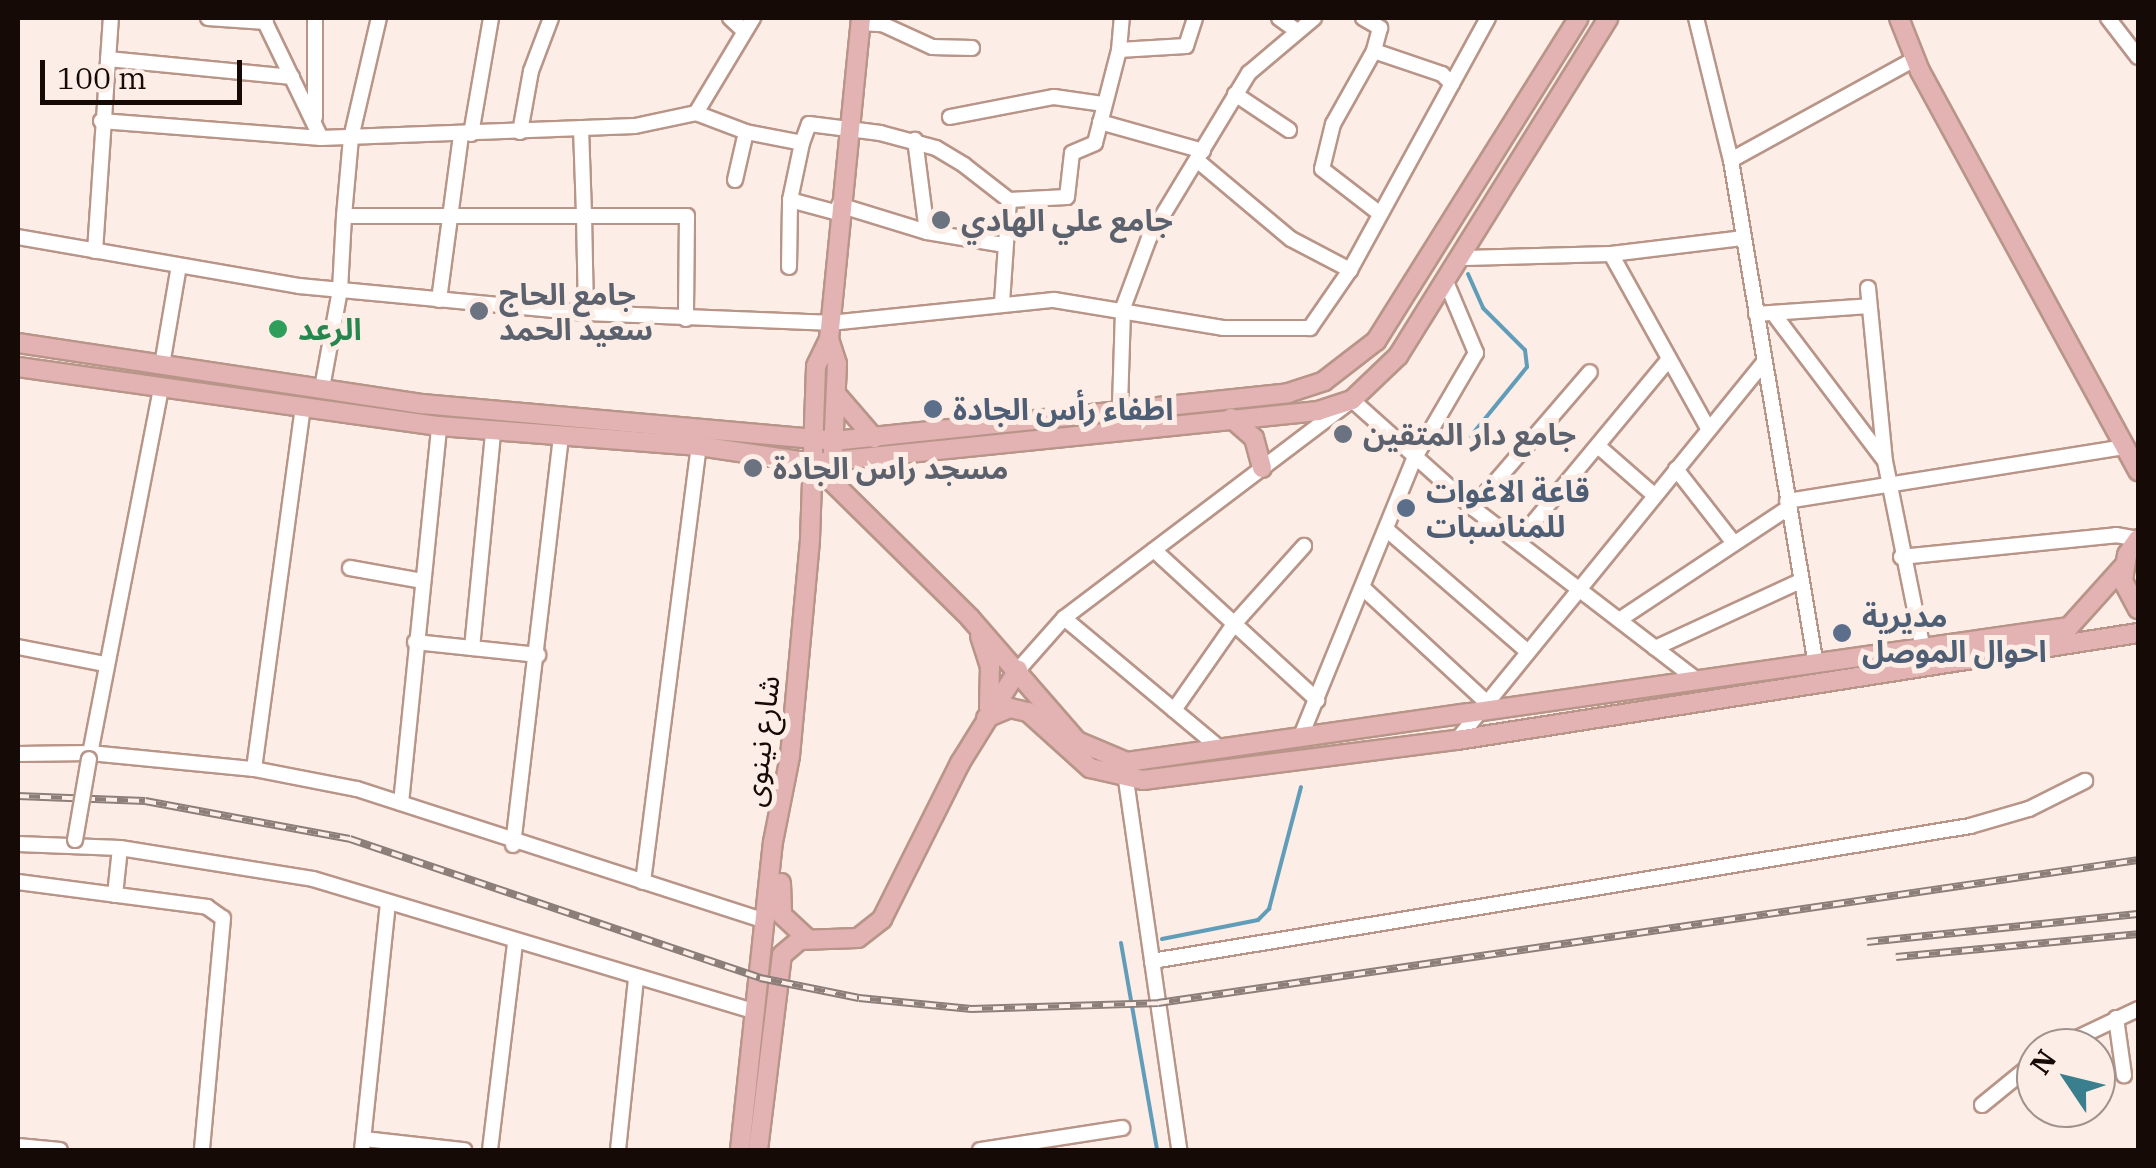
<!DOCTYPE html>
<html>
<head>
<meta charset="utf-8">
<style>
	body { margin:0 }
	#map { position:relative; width:2156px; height:1168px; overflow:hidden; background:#fcede7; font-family:"IBM Plex Serif","Noto Sans Arabic",serif }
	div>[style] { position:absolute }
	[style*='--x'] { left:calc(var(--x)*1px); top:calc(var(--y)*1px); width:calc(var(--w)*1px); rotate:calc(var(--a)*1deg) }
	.stream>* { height:4px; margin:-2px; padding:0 2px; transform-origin:2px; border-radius:2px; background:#619db8 }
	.roads { filter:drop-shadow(2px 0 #b89588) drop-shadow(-2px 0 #b89588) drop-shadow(0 2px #b89588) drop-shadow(0 -2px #b89588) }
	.minor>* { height:14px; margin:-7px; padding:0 7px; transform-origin:7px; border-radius:7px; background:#fff }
	.major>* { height:18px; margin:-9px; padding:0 9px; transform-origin:9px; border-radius:9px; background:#e3b2b3 }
	.rail>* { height:8px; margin-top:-4px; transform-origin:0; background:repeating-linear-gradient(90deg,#fcede7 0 11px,#8c7e79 0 22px); box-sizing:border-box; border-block:2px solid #8c7e79 }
	.bridges { filter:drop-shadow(2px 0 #b89588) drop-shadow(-2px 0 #b89588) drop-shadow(0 2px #b89588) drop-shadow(0 -2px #b89588) }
	.minor-bridge>* { height:14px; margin:-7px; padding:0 7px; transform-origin:7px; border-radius:7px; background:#fff }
	.dots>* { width:28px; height:28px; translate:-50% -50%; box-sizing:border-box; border:5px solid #fcede7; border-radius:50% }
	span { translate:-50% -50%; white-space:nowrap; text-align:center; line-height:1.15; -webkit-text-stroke:10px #fcede7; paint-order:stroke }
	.worship-label { font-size:30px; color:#5b616d; font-weight:700 }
	.left { translate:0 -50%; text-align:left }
	.leisure-label { font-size:30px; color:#27864d; font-weight:700 }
	.service-label { font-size:30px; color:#4e5e75; font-weight:700 }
	.street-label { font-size:30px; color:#160a06 }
	.frame { position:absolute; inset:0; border:20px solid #160a06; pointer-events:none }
	.north { position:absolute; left:2016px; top:1028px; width:100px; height:100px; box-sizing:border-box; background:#fcede7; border:2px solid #a0928d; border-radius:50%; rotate:305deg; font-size:28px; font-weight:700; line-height:40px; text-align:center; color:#160a06 }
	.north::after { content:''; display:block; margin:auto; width:35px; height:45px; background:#3a7f8d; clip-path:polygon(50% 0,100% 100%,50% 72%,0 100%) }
	.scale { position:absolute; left:40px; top:60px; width:202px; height:45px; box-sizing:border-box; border:5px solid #160a06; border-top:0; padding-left:12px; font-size:30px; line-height:35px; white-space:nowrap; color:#160a06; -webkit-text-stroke:8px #fcede7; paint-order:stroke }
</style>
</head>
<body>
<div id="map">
	<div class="stream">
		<i style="--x:1468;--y:274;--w:37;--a:66"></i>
		<i style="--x:1483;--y:308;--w:59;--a:45"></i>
		<i style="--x:1525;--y:350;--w:17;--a:83"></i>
		<i style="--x:1527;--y:367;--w:89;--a:129.1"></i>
		<i style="--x:1162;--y:939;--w:98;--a:-11.2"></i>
		<i style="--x:1258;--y:920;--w:16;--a:-45"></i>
		<i style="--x:1269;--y:909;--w:126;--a:-75.3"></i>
		<i style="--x:1121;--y:943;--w:210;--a:80.1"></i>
	</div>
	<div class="roads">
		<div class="minor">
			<i style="--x:208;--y:18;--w:58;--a:3.9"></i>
			<i style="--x:263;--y:18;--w:133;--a:64.2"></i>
			<i style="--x:315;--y:18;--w:99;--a:90"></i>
			<i style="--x:730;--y:18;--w:19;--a:43"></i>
			<i style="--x:1279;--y:18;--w:22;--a:36"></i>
			<i style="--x:1363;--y:18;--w:20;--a:30"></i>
			<i style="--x:1380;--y:28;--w:24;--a:105"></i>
			<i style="--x:1374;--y:51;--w:72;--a:18.7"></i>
			<i style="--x:1442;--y:74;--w:14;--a:45"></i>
			<i style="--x:1696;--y:18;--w:146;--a:76.2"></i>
			<i style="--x:2108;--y:18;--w:49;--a:52.4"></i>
			<i style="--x:860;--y:23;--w:22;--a:3"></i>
			<i style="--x:882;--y:24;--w:55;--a:24.7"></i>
			<i style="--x:932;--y:47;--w:40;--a:1.4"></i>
			<i style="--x:1119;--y:50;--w:32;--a:-85"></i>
			<i style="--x:1374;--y:51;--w:84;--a:119.3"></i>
			<i style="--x:1333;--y:124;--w:46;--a:103.7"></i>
			<i style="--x:1322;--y:169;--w:72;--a:37.7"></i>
			<i style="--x:108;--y:59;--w:185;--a:5.6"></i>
			<i style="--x:1235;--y:94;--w:65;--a:33.7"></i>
			<i style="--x:696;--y:113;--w:53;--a:20.8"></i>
			<i style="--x:746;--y:132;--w:57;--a:11.1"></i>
			<i style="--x:802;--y:143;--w:20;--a:-70"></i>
			<i style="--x:809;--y:124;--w:72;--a:7.2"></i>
			<i style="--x:880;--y:133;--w:58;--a:15"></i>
			<i style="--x:936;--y:148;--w:33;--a:31"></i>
			<i style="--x:964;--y:165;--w:57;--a:37.9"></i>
			<i style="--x:1009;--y:200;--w:104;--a:93.9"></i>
			<i style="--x:950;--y:117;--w:106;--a:-10.9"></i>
			<i style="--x:1054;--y:97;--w:49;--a:8.1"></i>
			<i style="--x:101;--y:121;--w:221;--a:4.4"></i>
			<i style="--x:321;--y:138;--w:314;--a:-2.2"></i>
			<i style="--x:635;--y:126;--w:62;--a:-12"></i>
			<i style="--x:696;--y:113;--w:111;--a:-59"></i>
			<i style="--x:1100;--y:122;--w:107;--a:15.7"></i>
			<i style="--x:581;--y:128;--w:88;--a:88"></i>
			<i style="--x:584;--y:216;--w:103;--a:0"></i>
			<i style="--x:687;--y:216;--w:103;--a:90.6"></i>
			<i style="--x:520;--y:132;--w:62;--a:-79.8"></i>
			<i style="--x:531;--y:71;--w:57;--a:-69.3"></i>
			<i style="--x:471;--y:134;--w:118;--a:-80.2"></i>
			<i style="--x:802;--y:143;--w:58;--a:101.9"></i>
			<i style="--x:790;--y:200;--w:50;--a:15.2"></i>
			<i style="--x:1198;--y:161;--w:121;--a:40"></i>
			<i style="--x:1291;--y:239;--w:67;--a:27.7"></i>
			<i style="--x:735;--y:180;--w:49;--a:-77.1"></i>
			<i style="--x:1009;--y:200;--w:58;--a:-3"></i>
			<i style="--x:1067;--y:197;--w:44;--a:-83.5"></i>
			<i style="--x:1072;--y:153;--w:25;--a:-23"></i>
			<i style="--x:1095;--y:143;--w:96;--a:-75.5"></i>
			<i style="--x:1119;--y:50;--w:67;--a:-3.4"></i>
			<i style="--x:1186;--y:46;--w:29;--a:-72"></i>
			<i style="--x:839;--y:205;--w:92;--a:17.1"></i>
			<i style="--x:927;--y:232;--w:93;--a:-97.4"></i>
			<i style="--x:344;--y:216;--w:78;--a:-84.9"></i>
			<i style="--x:351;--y:138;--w:123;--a:-76.9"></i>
			<i style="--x:927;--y:232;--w:79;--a:9.5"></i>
			<i style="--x:18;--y:237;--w:285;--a:9.9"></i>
			<i style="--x:299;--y:286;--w:288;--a:5.4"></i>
			<i style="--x:586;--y:313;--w:244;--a:2.3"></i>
			<i style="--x:830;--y:323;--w:225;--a:-5.9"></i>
			<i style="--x:1054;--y:300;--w:171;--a:9.4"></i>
			<i style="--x:1223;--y:328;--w:87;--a:0"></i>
			<i style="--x:1310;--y:328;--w:70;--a:-55.4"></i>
			<i style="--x:1350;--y:270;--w:287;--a:-61.3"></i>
			<i style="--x:95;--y:251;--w:234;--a:-86.1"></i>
			<i style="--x:1611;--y:254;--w:199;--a:60.9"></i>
			<i style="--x:1465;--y:258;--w:146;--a:-1.6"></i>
			<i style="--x:1611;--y:254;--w:134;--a:-6.9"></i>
			<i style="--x:789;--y:267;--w:67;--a:-89.1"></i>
			<i style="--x:1868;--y:288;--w:174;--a:84.4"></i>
			<i style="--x:1885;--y:461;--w:187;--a:78.6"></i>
			<i style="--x:439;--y:300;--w:166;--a:-82.4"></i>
			<i style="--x:1756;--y:314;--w:113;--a:-4"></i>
			<i style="--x:1776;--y:317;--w:179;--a:52.9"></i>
			<i style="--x:162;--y:365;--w:100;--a:-80.3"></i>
			<i style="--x:322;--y:388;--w:100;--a:-79.6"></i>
			<i style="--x:340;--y:290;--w:74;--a:-86.9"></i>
			<i style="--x:344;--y:216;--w:240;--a:0"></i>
			<i style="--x:584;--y:216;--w:97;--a:88.8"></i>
			<i style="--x:1120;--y:406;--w:98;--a:-88.2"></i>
			<i style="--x:1123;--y:308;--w:75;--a:-69.6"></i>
			<i style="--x:1149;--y:238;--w:193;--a:-58.8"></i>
			<i style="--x:1249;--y:73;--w:85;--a:-40.2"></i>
			<i style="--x:1598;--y:446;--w:74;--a:41.2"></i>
			<i style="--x:1676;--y:469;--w:93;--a:52"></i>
			<i style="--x:1787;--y:501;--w:342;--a:-9.1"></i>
			<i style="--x:1473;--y:508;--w:179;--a:-49.3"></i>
			<i style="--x:1386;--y:529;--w:186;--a:40.9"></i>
			<i style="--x:1518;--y:541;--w:236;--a:-50.3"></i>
			<i style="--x:1154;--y:550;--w:222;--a:42.6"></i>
			<i style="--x:1901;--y:557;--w:216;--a:-5.8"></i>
			<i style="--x:2116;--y:535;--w:22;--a:10"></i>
			<i style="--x:350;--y:568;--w:73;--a:10.2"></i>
			<i style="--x:1363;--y:588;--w:168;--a:42.8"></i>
			<i style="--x:1064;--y:618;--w:206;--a:39.9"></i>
			<i style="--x:1619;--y:620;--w:203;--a:-33.5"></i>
			<i style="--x:415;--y:642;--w:124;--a:6"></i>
			<i style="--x:18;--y:647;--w:89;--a:11.1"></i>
			<i style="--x:472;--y:648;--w:217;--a:-84.4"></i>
			<i style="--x:1655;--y:648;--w:161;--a:-24.7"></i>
			<i style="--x:1815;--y:659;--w:506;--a:-99.56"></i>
			<i style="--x:1731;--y:160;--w:210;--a:-28.8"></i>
			<i style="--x:1018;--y:670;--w:69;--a:-48.5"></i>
			<i style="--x:1064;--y:618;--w:361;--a:-37.1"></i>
			<i style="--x:1352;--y:400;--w:162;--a:41.8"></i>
			<i style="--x:1473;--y:508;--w:282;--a:37.5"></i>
			<i style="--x:1174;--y:710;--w:105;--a:-55.1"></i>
			<i style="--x:1234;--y:624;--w:105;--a:-48.1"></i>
			<i style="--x:1301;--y:736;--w:299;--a:-67.8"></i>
			<i style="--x:1414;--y:459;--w:123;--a:-59.7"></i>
			<i style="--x:1476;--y:353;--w:75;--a:-112.8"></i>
			<i style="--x:1457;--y:740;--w:485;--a:-50.9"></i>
			<i style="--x:18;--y:754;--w:72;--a:-0.8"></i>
			<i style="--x:90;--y:753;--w:165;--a:5.6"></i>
			<i style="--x:254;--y:769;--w:105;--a:11"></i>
			<i style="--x:357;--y:789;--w:430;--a:17.9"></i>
			<i style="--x:89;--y:759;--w:376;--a:-79"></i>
			<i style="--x:254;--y:769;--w:364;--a:-82.3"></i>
			<i style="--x:1126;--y:780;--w:374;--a:81.8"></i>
			<i style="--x:401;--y:803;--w:379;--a:-84.2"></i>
			<i style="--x:18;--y:844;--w:102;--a:2.2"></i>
			<i style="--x:120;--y:848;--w:195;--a:9.1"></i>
			<i style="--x:313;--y:879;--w:463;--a:16.7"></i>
			<i style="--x:513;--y:845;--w:413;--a:-83.3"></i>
			<i style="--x:18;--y:882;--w:191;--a:7.5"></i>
			<i style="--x:207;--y:907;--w:19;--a:35"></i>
			<i style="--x:223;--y:918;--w:233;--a:95.2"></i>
			<i style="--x:643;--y:882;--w:440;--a:-82.7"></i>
			<i style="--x:115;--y:895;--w:47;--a:-83.9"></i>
			<i style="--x:1152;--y:961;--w:829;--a:-9.37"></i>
			<i style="--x:1970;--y:826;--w:61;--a:-16.1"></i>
			<i style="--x:2029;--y:809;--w:63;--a:-26.6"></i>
			<i style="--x:2116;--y:1018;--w:58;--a:82"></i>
			<i style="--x:2056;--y:1048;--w:91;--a:-25.4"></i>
			<i style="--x:1982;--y:1105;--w:70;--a:-39.2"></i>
			<i style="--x:364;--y:1139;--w:101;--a:6.3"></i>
			<i style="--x:18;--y:1146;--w:42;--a:5.4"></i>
			<i style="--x:362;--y:1150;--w:248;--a:-84"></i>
			<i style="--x:490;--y:1150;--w:209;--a:-83.1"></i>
			<i style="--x:618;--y:1150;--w:173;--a:-84"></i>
			<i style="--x:980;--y:1150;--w:144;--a:-8.8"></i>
		</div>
		<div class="major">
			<i style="--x:1899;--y:18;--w:57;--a:68.4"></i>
			<i style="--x:1920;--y:71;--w:456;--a:61.4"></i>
			<i style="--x:829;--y:339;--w:26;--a:72"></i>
			<i style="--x:837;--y:364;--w:88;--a:92.6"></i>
			<i style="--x:18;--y:343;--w:409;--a:8.6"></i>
			<i style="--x:422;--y:404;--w:414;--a:5.1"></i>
			<i style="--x:834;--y:441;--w:457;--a:-6"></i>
			<i style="--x:1288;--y:393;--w:38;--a:-18"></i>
			<i style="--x:1324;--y:381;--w:66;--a:-37.6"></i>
			<i style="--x:1376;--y:341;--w:381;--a:-57.9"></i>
			<i style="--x:18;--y:367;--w:425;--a:8"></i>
			<i style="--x:439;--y:426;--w:261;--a:4.4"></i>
			<i style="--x:699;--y:446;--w:115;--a:8.5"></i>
			<i style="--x:813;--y:463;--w:508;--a:-5.88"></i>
			<i style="--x:1318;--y:411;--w:36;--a:-18"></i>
			<i style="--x:1352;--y:400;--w:64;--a:-43.7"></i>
			<i style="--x:1398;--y:356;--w:398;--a:-58.1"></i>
			<i style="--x:837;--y:395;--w:57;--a:49.3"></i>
			<i style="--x:1231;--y:418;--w:30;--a:41"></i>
			<i style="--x:1254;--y:438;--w:31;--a:75"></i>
			<i style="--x:813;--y:463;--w:221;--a:44.6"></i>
			<i style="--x:970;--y:618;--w:163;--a:49"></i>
			<i style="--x:1077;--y:741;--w:54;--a:22.8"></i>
			<i style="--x:1127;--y:762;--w:952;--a:-8.16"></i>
			<i style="--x:2069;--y:627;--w:81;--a:-48"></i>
			<i style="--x:2138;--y:539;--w:19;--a:125"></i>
			<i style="--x:2127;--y:555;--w:26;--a:99"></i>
			<i style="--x:2123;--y:581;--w:32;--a:62"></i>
			<i style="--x:980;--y:636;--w:32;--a:72"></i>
			<i style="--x:990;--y:666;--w:42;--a:91.4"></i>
			<i style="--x:986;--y:718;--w:26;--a:-23"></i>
			<i style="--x:1010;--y:708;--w:18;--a:13"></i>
			<i style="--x:1028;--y:712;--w:84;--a:42.1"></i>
			<i style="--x:1090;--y:768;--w:54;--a:12.8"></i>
			<i style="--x:1143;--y:780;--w:317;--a:-7.3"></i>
			<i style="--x:1457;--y:740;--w:689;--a:-8.93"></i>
			<i style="--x:781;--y:883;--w:32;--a:88"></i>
			<i style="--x:782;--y:915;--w:35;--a:43"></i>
			<i style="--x:740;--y:1150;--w:310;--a:-83.9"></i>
			<i style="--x:773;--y:842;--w:88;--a:-78.8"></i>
			<i style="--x:790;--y:756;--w:218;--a:-84.7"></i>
			<i style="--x:810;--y:539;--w:173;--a:-88"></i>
			<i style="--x:816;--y:366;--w:30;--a:-64"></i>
			<i style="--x:829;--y:339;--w:323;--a:-84.3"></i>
			<i style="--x:758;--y:1150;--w:196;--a:-83"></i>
			<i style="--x:782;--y:955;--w:23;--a:-40"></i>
			<i style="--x:800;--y:940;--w:58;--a:-2"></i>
			<i style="--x:858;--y:938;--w:31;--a:-38"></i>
			<i style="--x:882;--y:919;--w:174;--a:-63.4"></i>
			<i style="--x:960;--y:763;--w:110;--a:-58.1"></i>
		</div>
	</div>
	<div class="rail">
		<i style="--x:18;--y:796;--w:127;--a:2.3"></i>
		<i style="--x:145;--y:801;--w:208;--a:10.5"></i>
		<i style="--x:350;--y:839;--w:433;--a:18.7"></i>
		<i style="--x:760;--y:978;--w:101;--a:11.4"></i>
		<i style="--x:859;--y:998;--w:113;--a:5.6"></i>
		<i style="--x:971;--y:1009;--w:187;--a:-1.8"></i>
		<i style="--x:1158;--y:1003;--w:990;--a:-8.3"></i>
		<i style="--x:1867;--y:942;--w:272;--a:-5.9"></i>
		<i style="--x:1896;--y:957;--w:243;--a:-5.4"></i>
	</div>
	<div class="bridges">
		<div class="minor-bridge">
			<i style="--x:75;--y:840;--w:82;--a:-80.2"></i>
		</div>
	</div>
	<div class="dots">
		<i style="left:941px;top:220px;background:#6b7280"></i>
		<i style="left:479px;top:311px;background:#6b7280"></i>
		<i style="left:278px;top:329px;background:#2e9e5b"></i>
		<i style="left:933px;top:409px;background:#5c6f8a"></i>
		<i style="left:1343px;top:434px;background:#6b7280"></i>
		<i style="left:753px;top:468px;background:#6b7280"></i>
		<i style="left:1406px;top:508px;background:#5c6f8a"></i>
		<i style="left:1842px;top:633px;background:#5c6f8a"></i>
	</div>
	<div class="worship-label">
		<span class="left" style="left:961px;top:220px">جامع علي الهادي</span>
		<span class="left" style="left:499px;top:311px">جامع الحاج<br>سعيد الحمد</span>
		<span class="left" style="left:1363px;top:434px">جامع دار المتقين</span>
		<span class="left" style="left:773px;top:468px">مسجد راس الجادة</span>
	</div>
	<div class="leisure-label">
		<span class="left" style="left:298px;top:329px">الرعد</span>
	</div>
	<div class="service-label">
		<span class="left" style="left:953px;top:409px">اطفاء رأس الجادة</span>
		<span class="left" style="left:1426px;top:508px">قاعة الاغوات<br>للمناسبات</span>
		<span class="left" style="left:1862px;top:633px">مديرية<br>احوال الموصل</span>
	</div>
	<div class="street-label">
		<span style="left:761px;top:741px;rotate:-83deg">شارع نينوى</span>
	</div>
	<div class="frame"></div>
	<div class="north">N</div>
	<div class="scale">100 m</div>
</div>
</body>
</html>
